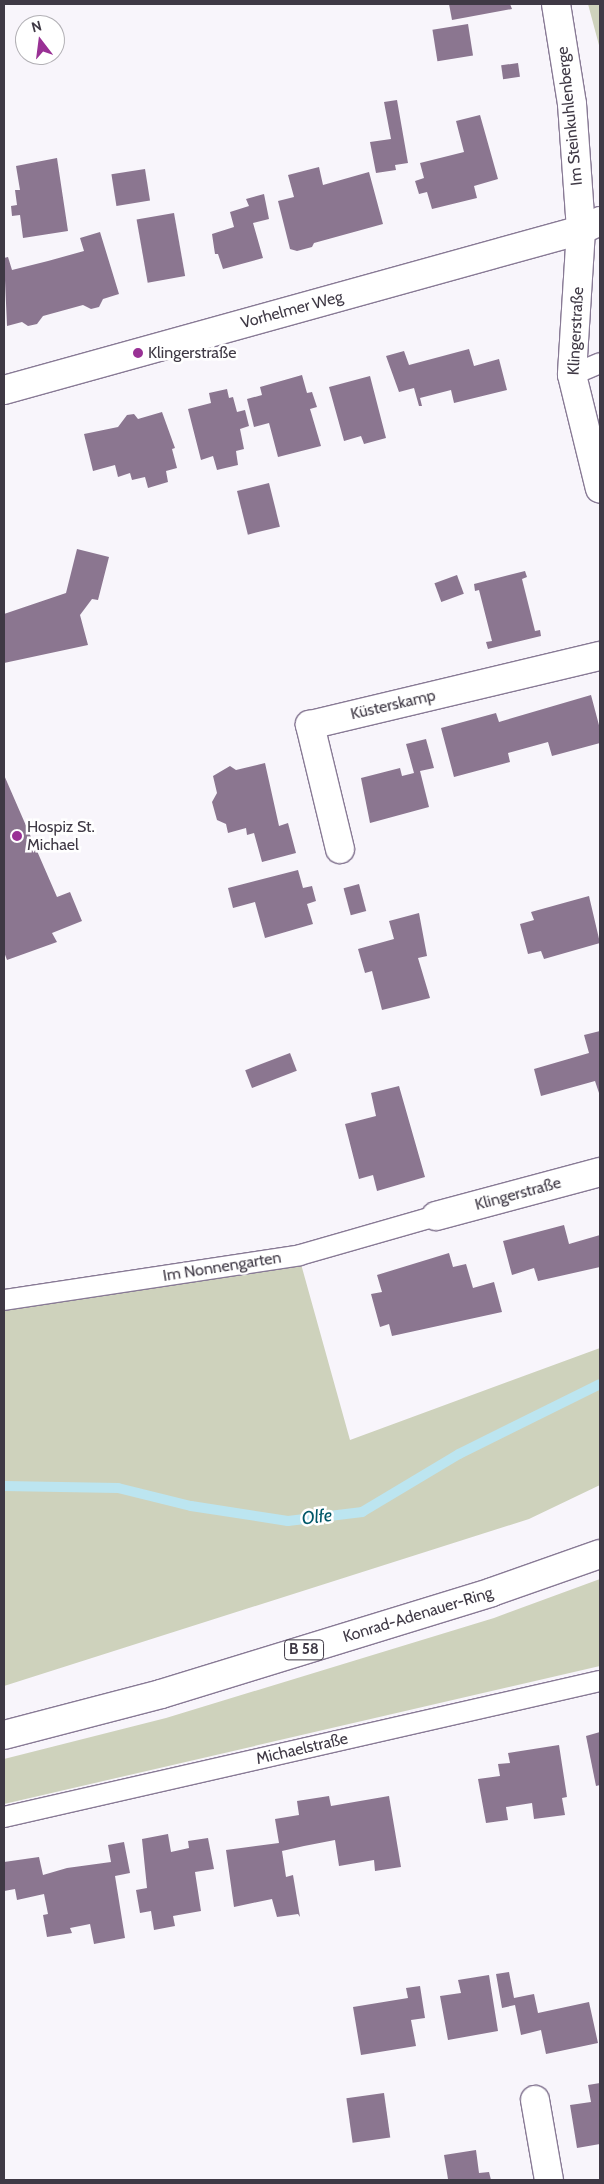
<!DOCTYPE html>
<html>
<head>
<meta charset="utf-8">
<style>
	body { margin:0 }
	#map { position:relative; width:604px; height:2184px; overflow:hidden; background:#f8f5fb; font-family:Cabin,sans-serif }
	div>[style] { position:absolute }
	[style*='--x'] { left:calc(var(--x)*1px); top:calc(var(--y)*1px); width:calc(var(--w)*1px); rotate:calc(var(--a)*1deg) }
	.green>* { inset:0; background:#ced2bc }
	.stream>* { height:10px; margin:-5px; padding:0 5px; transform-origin:5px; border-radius:5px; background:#bce5f0 }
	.building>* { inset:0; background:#8b7690; transform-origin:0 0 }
	.roads { filter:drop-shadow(1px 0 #887a95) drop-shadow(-1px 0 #887a95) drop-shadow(0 1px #887a95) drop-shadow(0 -1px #887a95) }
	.service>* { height:20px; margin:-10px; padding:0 10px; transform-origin:10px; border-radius:10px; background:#fff }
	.minor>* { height:28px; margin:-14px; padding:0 14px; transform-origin:14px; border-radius:14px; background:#fff }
	.primary>* { height:28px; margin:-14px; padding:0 14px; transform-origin:14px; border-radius:14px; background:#fff }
	.dots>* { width:14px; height:14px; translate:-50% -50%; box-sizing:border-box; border:2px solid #fff; border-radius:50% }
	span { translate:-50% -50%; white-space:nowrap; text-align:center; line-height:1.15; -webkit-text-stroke:5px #fff; paint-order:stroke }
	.shield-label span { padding:1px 4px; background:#fff; border:1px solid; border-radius:4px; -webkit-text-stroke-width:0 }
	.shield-label { font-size:15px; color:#3f3945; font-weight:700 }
	.street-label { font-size:16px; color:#3f3945 }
	.poi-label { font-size:16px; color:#3f3945 }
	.left { translate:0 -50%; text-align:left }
	.water-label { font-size:18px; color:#005869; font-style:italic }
	.frame { position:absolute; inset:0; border:5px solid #3f3945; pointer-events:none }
	.north { position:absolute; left:15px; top:15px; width:50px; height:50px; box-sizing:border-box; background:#fff; border:1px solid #b2b0b5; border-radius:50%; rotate:345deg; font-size:14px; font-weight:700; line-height:20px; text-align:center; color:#3f3945 }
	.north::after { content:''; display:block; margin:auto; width:18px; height:22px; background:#993195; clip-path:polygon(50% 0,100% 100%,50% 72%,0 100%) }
</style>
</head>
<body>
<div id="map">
	<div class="green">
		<i style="clip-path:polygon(588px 4px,600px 4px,600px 49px)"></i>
		<i style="clip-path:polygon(301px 1264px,350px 1440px,600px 1348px,600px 1485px,529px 1519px,4px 1686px,4px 1309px)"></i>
		<i style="clip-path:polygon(600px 1579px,600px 1666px,4px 1804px,4px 1759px,166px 1718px,494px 1618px)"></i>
	</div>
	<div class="stream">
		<i style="--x:4;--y:1486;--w:114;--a:1"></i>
		<i style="--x:118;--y:1488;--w:75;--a:13.9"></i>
		<i style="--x:191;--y:1506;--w:98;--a:8.8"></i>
		<i style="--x:288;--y:1521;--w:75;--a:-6.9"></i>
		<i style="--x:362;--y:1512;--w:113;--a:-30.9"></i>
		<i style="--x:459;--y:1454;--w:157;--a:-26.4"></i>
	</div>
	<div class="building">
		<i style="clip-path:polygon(449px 4px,510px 4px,512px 9px,452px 20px)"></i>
		<i style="left:468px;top:24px;width:32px;height:36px;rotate:81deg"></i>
		<i style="left:518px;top:63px;width:14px;height:17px;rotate:82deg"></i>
		<i style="clip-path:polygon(397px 100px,408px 163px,395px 165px,396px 170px,376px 173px,370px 142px,391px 139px,384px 102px)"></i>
		<i style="clip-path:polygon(480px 115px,498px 179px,474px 186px,477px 198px,432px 209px,427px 192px,419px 194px,415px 181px,424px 178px,420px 163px,464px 152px,456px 121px)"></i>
		<i style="clip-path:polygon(57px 158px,68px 231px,23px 238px,20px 215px,12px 216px,11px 206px,17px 205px,15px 190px,20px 190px,16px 166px)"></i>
		<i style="clip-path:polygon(319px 167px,323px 185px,369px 172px,383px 224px,314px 243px,312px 247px,297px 251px,290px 249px,278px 201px,294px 197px,288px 175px)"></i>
		<i style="left:145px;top:169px;width:32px;height:34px;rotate:81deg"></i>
		<i style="clip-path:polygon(264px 194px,269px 219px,253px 223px,263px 258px,223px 269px,218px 254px,215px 254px,212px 234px,234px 227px,230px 212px,249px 206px,246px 199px)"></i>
		<i style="left:174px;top:213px;width:64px;height:38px;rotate:80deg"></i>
		<i style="clip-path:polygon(100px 232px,119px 294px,103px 299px,99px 307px,91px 309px,83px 305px,43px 316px,37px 324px,28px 326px,22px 322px,7px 326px,4px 258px,8px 257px,12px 270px,48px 261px,84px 251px,80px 238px)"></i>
		<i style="clip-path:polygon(469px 349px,474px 366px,499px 359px,507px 390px,454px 403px,451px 390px,420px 398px,422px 406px,419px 406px,414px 388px,399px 392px,386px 356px,404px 351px,409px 365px)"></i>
		<i style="clip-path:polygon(302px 375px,307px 393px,312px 392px,317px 407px,310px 409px,321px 446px,278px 457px,269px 423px,254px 427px,247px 399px,262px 395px,260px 387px)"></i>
		<i style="clip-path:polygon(370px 376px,386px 438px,364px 444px,361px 436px,344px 441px,329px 387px)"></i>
		<i style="clip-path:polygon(227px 389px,229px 398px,233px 397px,237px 412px,245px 410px,249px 426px,240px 429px,244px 449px,236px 451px,238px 465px,217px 470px,213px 456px,201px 460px,188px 409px,211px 403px,209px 393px)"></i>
		<i style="clip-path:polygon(162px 412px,175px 448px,172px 449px,177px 468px,166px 471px,168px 482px,148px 488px,145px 477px,132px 480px,130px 473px,118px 477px,115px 465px,93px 471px,84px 434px,118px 427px,127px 415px,134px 414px,138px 419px)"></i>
		<i style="left:269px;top:483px;width:45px;height:33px;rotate:76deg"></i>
		<i style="clip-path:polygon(77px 549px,109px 557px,98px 600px,92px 599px,80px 615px,88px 645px,4px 663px,4px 614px,66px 593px)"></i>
		<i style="clip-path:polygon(525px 571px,527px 577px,522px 579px,535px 631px,540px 630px,541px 636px,488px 649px,486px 642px,492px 641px,479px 590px,475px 591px,474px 584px)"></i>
		<i style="left:457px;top:575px;width:20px;height:24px;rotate:70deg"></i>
		<i style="clip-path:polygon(591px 695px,600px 729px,600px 743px,552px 756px,548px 742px,508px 753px,510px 762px,454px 777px,441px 728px,496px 713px,499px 722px)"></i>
		<i style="clip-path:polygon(426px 739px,434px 768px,420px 771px,429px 807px,370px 823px,361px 778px,400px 768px,402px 776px,414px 773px,406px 744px)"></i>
		<i style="clip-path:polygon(265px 763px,279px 826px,288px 823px,296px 853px,262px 862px,254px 833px,247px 835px,246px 828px,228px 833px,226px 824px,217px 820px,212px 802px,217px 793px,213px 776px,230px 766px,236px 770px)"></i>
		<i style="clip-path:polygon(4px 775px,57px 897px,70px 892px,82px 921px,52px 933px,57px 942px,7px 960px,4px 952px)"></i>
		<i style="clip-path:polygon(298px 870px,303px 888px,312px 886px,316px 901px,307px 904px,313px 924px,265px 938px,255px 902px,233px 908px,228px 888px)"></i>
		<i style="left:359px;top:884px;width:28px;height:16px;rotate:75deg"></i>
		<i style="clip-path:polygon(589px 896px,600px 943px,544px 959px,541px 951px,528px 954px,520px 924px,534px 920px,531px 912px)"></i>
		<i style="clip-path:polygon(419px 913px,427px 956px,418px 958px,430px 998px,382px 1010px,372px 971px,365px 973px,358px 949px,394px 939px,389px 921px)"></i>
		<i style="clip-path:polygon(600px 1031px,600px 1096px,595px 1081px,541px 1096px,534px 1069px,589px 1053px,584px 1035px)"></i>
		<i style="left:290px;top:1053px;width:19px;height:48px;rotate:69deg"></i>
		<i style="clip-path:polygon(399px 1086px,425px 1177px,377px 1191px,373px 1175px,359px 1179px,345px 1124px,376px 1116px,371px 1093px)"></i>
		<i style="clip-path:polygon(564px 1225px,569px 1244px,600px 1235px,600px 1267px,538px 1281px,534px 1268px,512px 1275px,503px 1241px)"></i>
		<i style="clip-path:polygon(449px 1253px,453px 1267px,466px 1264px,473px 1288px,494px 1282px,502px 1312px,392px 1336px,389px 1324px,380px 1327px,371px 1294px,382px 1292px,377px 1275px)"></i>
		<i style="clip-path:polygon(600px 1732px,600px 1785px,596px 1786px,586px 1736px)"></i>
		<i style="clip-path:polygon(559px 1745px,567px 1797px,562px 1798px,565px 1815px,534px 1819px,532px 1803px,506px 1807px,508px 1820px,486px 1823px,478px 1779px,500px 1776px,498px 1764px,510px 1763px,508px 1753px)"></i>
		<i style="clip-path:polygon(329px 1796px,331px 1806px,389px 1796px,401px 1867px,375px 1871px,374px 1860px,339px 1866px,335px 1840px,304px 1846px,282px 1851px,286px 1877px,293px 1875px,300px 1917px,298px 1914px,277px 1917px,272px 1899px,234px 1907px,226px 1850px,279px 1843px,275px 1819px,299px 1815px,297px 1801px)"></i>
		<i style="clip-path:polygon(168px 1834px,171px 1852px,189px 1848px,188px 1841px,208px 1838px,214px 1869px,195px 1872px,201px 1911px,173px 1916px,175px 1926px,154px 1930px,151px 1911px,140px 1913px,136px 1890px,147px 1888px,142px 1839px)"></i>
		<i style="clip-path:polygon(124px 1842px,130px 1873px,115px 1876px,125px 1938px,94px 1944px,90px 1924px,70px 1928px,72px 1933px,47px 1937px,43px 1915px,48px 1914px,44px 1894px,17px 1900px,15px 1889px,4px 1891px,4px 1862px,39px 1857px,43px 1875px,67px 1868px,111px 1862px,108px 1845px)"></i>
		<i style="clip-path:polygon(509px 1972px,514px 1998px,534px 1994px,538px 2013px,589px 2002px,598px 2043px,546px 2054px,541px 2030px,521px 2035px,515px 2005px,502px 2008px,496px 1974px)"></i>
		<i style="clip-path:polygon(489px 1975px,498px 2031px,448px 2040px,440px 1996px,461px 1993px,458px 1980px)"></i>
		<i style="clip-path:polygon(420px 1986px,425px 2018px,411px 2020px,416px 2046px,361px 2055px,353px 2007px,408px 1998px,406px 1988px)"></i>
		<i style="clip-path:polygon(600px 2083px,600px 2144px,577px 2148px,570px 2105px,591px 2102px,588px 2085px)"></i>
		<i style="left:384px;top:2093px;width:45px;height:38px;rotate:82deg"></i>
		<i style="clip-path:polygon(476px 2150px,479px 2173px,489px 2172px,491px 2180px,445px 2180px,448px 2179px,444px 2155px)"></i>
	</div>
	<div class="roads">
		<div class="service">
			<i style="--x:572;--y:375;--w:30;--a:-23"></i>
			<i style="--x:4;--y:1300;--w:299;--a:-8.6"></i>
			<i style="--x:300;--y:1255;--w:141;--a:-16"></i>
			<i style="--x:4;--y:1817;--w:611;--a:-12.85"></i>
		</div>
		<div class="minor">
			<i style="--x:556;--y:4;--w:101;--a:80.9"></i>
			<i style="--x:572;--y:104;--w:126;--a:85.9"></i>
			<i style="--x:581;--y:230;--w:145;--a:93.6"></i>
			<i style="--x:572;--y:375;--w:117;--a:76.2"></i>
			<i style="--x:4;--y:390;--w:599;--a:-15.5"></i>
			<i style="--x:581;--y:230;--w:21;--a:-25"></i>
			<i style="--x:340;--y:849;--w:128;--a:-103.6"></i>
			<i style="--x:310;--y:725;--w:298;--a:-13.4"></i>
			<i style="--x:436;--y:1216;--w:170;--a:-15"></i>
			<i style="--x:535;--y:2100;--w:81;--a:80.1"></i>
		</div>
		<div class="primary">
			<i style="--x:4;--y:1735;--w:162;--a:-14.6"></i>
			<i style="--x:161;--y:1694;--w:346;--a:-17.1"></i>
			<i style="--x:492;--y:1592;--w:114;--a:-19.4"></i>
		</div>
	</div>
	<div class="dots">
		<i style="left:138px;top:353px;background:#993195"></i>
		<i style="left:17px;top:836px;background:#993195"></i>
	</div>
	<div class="shield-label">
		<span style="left:304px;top:1650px">B 58</span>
	</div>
	<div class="street-label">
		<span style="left:570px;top:116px;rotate:-96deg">Im Steinkuhlenberge</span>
		<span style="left:292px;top:310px;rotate:-15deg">Vorhelmer Weg</span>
		<span style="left:576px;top:331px;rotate:-87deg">Klingerstraße</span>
		<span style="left:393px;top:705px;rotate:-13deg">Küsterskamp</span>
		<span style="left:518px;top:1194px;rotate:-15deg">Klingerstraße</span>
		<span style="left:222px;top:1267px;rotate:-9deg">Im Nonnengarten</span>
		<span style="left:418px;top:1615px;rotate:-17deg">Konrad-Adenauer-Ring</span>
		<span style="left:302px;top:1749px;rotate:-13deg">Michaelstraße</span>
	</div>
	<div class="poi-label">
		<span class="left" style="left:148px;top:353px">Klingerstraße</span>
		<span class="left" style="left:27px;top:836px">Hospiz St.<br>Michael</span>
	</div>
	<div class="water-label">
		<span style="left:317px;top:1517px;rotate:-7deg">Olfe</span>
	</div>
	<div class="frame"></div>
	<div class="north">N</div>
</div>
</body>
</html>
